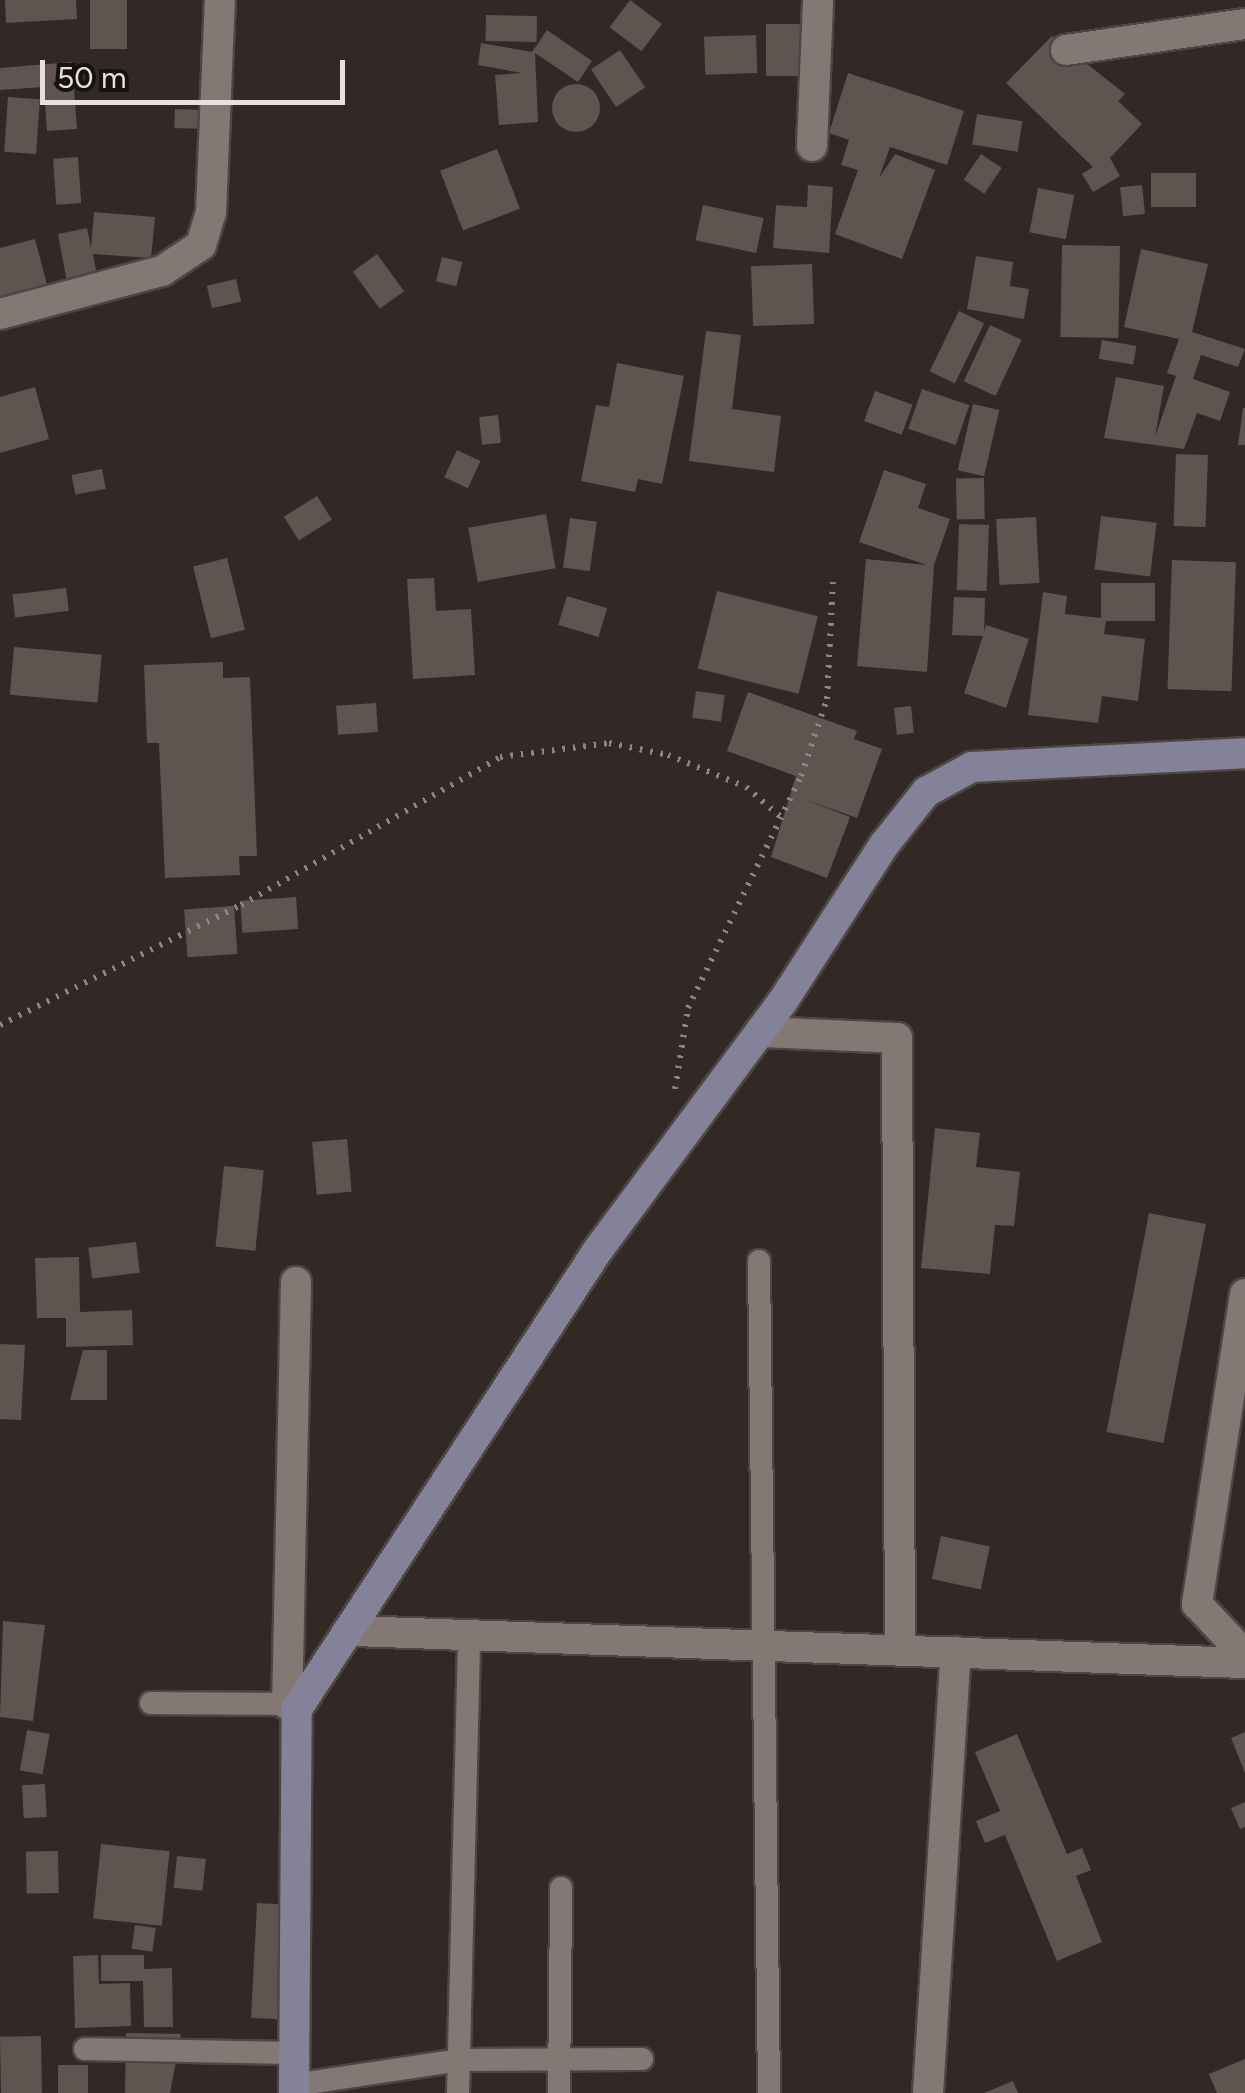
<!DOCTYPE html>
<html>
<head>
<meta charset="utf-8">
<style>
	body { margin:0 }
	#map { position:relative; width:1245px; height:2093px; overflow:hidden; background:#322825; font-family:Figtree,sans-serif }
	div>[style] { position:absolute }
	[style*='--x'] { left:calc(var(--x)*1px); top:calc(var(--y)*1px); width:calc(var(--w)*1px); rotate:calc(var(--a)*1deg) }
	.building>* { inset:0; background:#5f5450; transform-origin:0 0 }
	.round { border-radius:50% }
	.path>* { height:6px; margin-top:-3px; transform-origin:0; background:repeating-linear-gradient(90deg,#8f8684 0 2.5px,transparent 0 10.5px) }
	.roads { filter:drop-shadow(2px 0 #4f4644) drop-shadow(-2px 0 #4f4644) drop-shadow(0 2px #4f4644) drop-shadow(0 -2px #4f4644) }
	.lane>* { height:22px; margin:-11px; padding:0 11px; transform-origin:11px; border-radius:11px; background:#847875 }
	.street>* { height:30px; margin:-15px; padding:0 15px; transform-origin:15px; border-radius:15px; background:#847875 }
	.secondary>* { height:30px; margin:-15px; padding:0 15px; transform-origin:15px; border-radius:15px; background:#838298 }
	span { translate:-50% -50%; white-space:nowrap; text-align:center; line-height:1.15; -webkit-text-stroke:8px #161211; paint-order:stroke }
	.scale { position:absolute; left:40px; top:60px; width:305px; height:45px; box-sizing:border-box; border:5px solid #e7e0de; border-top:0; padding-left:12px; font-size:30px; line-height:35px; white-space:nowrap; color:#e7e0de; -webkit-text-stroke:8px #161211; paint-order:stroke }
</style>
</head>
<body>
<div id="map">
	<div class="building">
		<i style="clip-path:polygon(5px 0,76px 0,77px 19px,6px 23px)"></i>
		<i style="left:90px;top:0;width:37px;height:49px"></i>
		<i style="left:630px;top:0;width:40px;height:34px;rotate:37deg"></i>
		<i style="left:486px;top:15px;width:51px;height:26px;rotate:1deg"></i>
		<i style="left:766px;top:24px;width:53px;height:52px"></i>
		<i style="clip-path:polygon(547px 30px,592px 61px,578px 82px,535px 53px,538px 122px,499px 125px,495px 75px,522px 73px,478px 65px,481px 43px,532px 52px)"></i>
		<i style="left:756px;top:35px;width:38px;height:52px;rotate:88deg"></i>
		<i style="clip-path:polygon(1052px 36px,1125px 94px,1118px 101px,1142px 124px,1110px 158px,1120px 176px,1093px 192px,1082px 174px,1093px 167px,1006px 83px)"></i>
		<i style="left:620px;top:50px;width:45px;height:35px;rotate:56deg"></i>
		<i style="clip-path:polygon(72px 62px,77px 129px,47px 131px,44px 87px,0 90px,0 68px)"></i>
		<i style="clip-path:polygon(848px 73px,964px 111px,947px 165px,890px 147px,879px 178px,895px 154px,935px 170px,902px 259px,835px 234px,858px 170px,841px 165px,849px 140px,829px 133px)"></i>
		<i class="round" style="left:552px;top:84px;width:48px;height:48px"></i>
		<i style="left:8px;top:97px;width:32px;height:55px;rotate:4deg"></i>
		<i style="left:175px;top:109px;width:30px;height:19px;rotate:2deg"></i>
		<i style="left:977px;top:114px;width:46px;height:31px;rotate:9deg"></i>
		<i style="left:497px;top:149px;width:64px;height:61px;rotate:69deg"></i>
		<i style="left:981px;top:154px;width:25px;height:31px;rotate:34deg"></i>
		<i style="left:78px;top:157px;width:46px;height:25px;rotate:86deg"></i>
		<i style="left:1151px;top:173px;width:45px;height:34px"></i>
		<i style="clip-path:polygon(808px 185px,833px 187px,829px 253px,773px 248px,776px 205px,807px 207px)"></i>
		<i style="left:1142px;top:185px;width:29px;height:22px;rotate:84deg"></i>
		<i style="left:1038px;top:188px;width:37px;height:45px;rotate:11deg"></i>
		<i style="left:703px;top:205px;width:62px;height:36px;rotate:12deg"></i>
		<i style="clip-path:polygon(94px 212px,155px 217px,151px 258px,93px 254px,99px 287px,69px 293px,58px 234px,87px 228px,91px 248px)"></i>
		<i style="clip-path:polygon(35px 239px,52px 304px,0 317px,0 248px)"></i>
		<i style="left:1062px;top:245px;width:58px;height:92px;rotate:1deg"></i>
		<i style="clip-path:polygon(1141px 249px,1208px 264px,1192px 332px,1245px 349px,1238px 367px,1201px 355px,1193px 379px,1230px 392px,1220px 421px,1197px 413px,1184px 449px,1104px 438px,1116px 377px,1164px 386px,1155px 437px,1176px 376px,1167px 373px,1179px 339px,1124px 327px)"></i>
		<i style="left:377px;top:254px;width:46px;height:30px;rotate:54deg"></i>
		<i style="clip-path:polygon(976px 256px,1013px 262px,1010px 286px,1029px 289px,1024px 319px,967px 309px)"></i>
		<i style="left:442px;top:257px;width:21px;height:25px;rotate:14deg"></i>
		<i style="left:812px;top:264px;width:60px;height:61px;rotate:88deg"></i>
		<i style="left:236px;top:279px;width:23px;height:30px;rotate:77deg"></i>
		<i style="left:959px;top:311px;width:28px;height:67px;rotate:26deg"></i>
		<i style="left:990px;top:325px;width:35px;height:62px;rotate:25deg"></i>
		<i style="clip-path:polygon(706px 331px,741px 335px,732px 409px,781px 416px,774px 472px,689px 461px)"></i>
		<i style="left:1102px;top:340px;width:35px;height:19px;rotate:10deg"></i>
		<i style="clip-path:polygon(617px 363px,684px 376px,662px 484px,638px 479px,635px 492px,581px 481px,596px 405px,609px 407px)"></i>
		<i style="clip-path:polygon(35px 387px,49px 439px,0 453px,0 397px)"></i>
		<i style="left:922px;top:389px;width:50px;height:42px;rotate:19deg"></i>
		<i style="left:875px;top:391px;width:40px;height:32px;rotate:20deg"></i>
		<i style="left:973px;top:404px;width:27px;height:68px;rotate:13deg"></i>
		<i style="clip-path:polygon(1243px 408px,1245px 408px,1245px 445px,1238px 445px)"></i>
		<i style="left:498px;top:415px;width:28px;height:19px;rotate:84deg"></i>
		<i style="left:457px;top:450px;width:26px;height:30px;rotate:25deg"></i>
		<i style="left:1176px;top:454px;width:32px;height:72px;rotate:2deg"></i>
		<i style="left:102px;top:469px;width:20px;height:31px;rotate:79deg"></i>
		<i style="clip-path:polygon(884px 470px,926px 484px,918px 508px,950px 519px,934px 565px,927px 672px,857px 666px,866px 559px,927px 565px,859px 542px)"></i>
		<i style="left:984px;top:478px;width:41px;height:28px;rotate:89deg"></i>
		<i style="left:317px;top:496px;width:28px;height:39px;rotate:58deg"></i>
		<i style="left:546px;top:514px;width:55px;height:79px;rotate:80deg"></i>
		<i style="left:1101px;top:516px;width:56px;height:54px;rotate:7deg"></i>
		<i style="left:1036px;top:517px;width:66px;height:40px;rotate:87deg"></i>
		<i style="left:570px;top:518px;width:27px;height:50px;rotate:8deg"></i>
		<i style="left:959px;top:524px;width:30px;height:66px;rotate:2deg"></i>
		<i style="left:227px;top:558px;width:74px;height:35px;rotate:76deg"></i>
		<i style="left:1172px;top:560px;width:64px;height:129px;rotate:2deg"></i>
		<i style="clip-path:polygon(434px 578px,436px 611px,471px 609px,475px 675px,413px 679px,407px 579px)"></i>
		<i style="clip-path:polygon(1101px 583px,1155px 583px,1155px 621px,1106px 621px,1104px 634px,1145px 639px,1138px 701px,1102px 696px,1098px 723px,1028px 715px,1043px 592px,1067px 596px,1065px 614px,1101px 618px)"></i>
		<i style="left:66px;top:588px;width:23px;height:54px;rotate:83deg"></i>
		<i style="left:717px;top:591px;width:104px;height:80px;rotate:14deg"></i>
		<i style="left:567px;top:596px;width:42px;height:30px;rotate:17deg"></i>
		<i style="clip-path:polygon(954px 597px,985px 598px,984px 632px,986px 625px,1029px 639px,1006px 708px,964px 693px,983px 636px,952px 635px)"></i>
		<i style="left:14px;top:647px;width:88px;height:48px;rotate:5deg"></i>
		<i style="clip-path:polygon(223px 662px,223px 678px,250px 677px,257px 856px,239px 856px,240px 875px,165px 878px,159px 743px,147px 743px,144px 665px)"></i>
		<i style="left:696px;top:691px;width:29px;height:27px;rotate:8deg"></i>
		<i style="clip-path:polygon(748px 692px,857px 731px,854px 739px,882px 749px,857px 818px,804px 799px,850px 817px,827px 878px,771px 857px,796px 776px,727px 751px)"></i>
		<i style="left:376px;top:703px;width:29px;height:40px;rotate:86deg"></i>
		<i style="left:911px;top:706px;width:27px;height:17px;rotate:84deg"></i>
		<i style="left:296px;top:897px;width:32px;height:56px;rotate:86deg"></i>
		<i style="left:234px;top:906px;width:48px;height:50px;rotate:86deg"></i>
		<i style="clip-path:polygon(935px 1128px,980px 1133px,976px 1167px,1020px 1172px,1014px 1226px,995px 1225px,990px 1274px,921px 1268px)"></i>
		<i style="left:347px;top:1139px;width:53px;height:35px;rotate:85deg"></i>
		<i style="left:224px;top:1166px;width:40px;height:81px;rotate:6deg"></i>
		<i style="left:1149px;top:1213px;width:58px;height:223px;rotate:11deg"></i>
		<i style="left:136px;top:1242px;width:31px;height:48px;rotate:83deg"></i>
		<i style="clip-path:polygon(79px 1257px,80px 1312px,132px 1310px,133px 1345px,66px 1347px,66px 1318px,37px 1318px,35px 1258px)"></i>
		<i style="clip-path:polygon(0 1344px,25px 1345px,21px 1420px,0 1419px)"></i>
		<i style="clip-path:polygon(83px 1350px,107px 1350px,107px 1400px,70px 1400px)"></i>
		<i style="left:941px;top:1536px;width:50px;height:44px;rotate:12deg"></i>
		<i style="clip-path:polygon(3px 1621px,45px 1625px,33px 1721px,0 1717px)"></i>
		<i style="left:27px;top:1730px;width:23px;height:41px;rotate:10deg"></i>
		<i style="clip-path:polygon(1245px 1732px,1245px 1773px,1231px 1738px)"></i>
		<i style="clip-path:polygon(1017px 1734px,1067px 1854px,1082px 1848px,1091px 1870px,1076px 1876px,1102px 1942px,1057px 1961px,1005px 1835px,985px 1843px,976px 1821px,1000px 1811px,975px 1752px)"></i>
		<i style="left:45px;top:1784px;width:33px;height:23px;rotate:87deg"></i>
		<i style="clip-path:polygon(1245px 1802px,1245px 1827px,1240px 1829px,1231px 1808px)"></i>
		<i style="left:101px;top:1844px;width:69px;height:75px;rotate:6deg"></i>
		<i style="left:58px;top:1851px;width:42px;height:32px;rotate:89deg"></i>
		<i style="left:177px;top:1856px;width:29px;height:32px;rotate:6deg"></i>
		<i style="left:257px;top:1903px;width:38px;height:115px;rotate:3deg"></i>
		<i style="left:135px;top:1925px;width:21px;height:24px;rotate:8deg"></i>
		<i style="clip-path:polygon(98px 1955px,99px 1984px,130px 1983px,131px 2026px,75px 2028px,73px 1956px)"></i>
		<i style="clip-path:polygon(101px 1955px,144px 1955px,144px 1969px,172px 1968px,173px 2027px,144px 2027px,143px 1981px,101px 1981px)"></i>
		<i style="clip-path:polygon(126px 2033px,181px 2034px,170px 2093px,125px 2093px)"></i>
		<i style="left:41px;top:2036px;width:57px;height:41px;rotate:89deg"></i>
		<i style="clip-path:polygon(1245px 2059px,1245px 2093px,1217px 2093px,1209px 2074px)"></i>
		<i style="left:58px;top:2065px;width:30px;height:28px"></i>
		<i style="clip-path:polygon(1013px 2081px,1018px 2093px,984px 2093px)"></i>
	</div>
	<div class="path">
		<i style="--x:0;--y:1025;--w:269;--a:-26.5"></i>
		<i style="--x:241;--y:905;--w:298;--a:-29.7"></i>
		<i style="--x:500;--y:757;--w:110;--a:-7.3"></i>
		<i style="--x:609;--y:743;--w:60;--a:11.5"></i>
		<i style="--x:668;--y:755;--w:84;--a:22.3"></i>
		<i style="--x:746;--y:787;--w:46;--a:40.6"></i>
		<i style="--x:675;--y:1089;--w:82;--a:-80.9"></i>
		<i style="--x:688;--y:1008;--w:258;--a:-64"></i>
		<i style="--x:801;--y:776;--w:81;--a:-71.3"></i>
		<i style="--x:827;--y:699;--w:117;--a:-87.1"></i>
	</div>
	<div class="roads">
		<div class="lane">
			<i style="--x:759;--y:1261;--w:832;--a:89.31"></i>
			<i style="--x:151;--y:1703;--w:136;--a:0.4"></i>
			<i style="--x:85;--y:2049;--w:205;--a:1.1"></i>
			<i style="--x:294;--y:2085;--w:167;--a:-8.6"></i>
			<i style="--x:459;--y:2060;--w:183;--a:-0.3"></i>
			<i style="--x:458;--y:2093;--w:458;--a:-88.6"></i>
			<i style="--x:559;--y:2093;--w:205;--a:-89.4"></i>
		</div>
		<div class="street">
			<i style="--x:1066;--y:50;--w:181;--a:-8.3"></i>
			<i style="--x:812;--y:146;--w:146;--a:-87.6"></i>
			<i style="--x:0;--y:314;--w:168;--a:-14.9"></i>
			<i style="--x:162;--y:271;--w:47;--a:-33.7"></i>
			<i style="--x:201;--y:245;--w:34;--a:-73"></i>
			<i style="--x:211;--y:212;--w:212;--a:-87.6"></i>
			<i style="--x:760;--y:1032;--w:137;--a:2.5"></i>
			<i style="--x:897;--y:1038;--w:612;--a:89.72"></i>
			<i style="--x:296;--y:1282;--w:422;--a:91.2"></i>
			<i style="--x:287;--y:1704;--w:11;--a:27"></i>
			<i style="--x:1245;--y:1294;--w:314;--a:98.8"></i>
			<i style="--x:1197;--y:1604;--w:70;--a:46.7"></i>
			<i style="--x:354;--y:1631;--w:892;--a:2.06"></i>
			<i style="--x:928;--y:2093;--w:442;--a:-86.4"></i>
		</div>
		<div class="secondary">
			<i style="--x:294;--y:2093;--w:384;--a:-89.6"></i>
			<i style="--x:297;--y:1709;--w:549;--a:-56.74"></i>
			<i style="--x:598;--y:1250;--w:310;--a:-53.4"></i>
			<i style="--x:783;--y:1001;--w:186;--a:-57.1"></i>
			<i style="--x:884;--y:845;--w:68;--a:-51.6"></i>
			<i style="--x:926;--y:792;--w:52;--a:-28.5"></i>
			<i style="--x:972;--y:767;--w:273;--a:-2.9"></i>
		</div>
	</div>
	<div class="scale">50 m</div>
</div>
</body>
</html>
